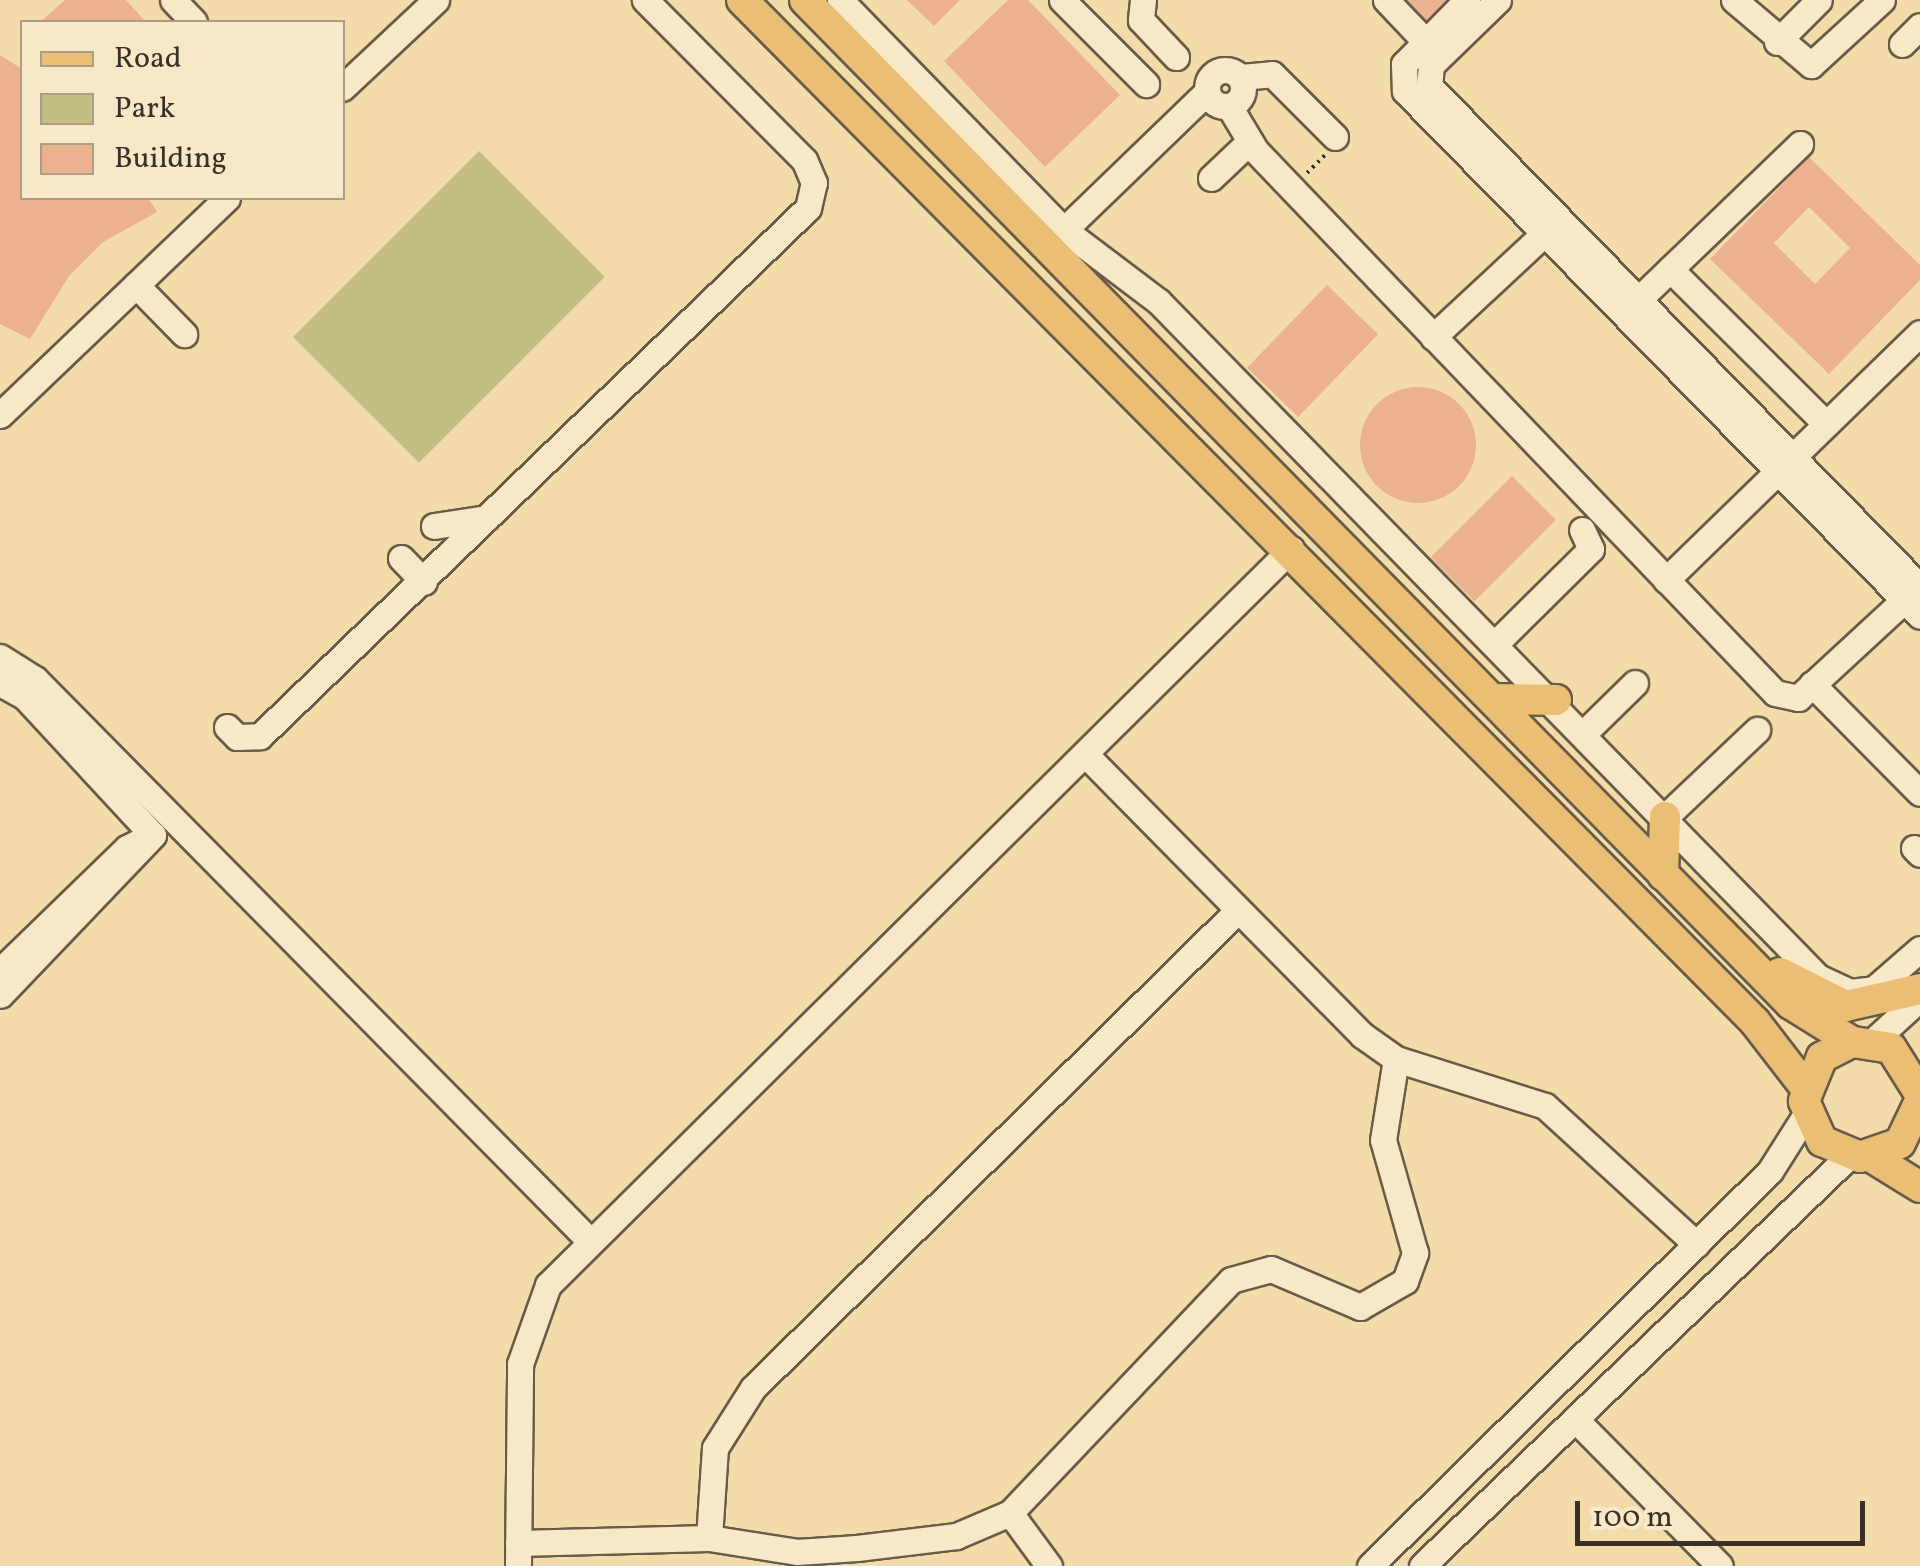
<!DOCTYPE html>
<style>
body{margin:0}
#map{position:relative;width:1920px;height:1566px;overflow:hidden;background:#f3dcaa;font-family:Vollkorn,serif}
div>[style]{position:absolute}
[style*='--x']{left:calc(var(--x)*1px);top:calc(var(--y)*1px);width:calc(var(--w)*1px);rotate:calc(var(--a)*1deg)}
.green>*{inset:0;background:#c2be84;transform-origin:0 0}
.building>*{inset:0;background:#ecb18f;transform-origin:0 0}
.round{border-radius:50%}
.path>*{height:4px;margin-top:-2px;transform-origin:0;background:repeating-linear-gradient(90deg,#393027 0 2.5px,transparent 0 7.5px)}
.roads{filter:drop-shadow(2px 0 #685b48) drop-shadow(-2px 0 #685b48) drop-shadow(0 2px #685b48) drop-shadow(0 -2px #685b48)}
.minor>*{height:25px;margin:-12.5px;padding:0 12.5px;transform-origin:12.5px;border-radius:12.5px;background:#f7e8c8}
.minor>.ring{margin:-12.5px;padding:0;box-sizing:content-box;background:none;border:25px solid #f7e8c8;border-radius:50%}
.major>*{height:30px;margin:-15px;padding:0 15px;transform-origin:15px;border-radius:15px;background:#eabe75}
span{translate:-50% -50%;white-space:nowrap;text-align:center;line-height:1.15;-webkit-text-stroke:8px #f7e8c8;paint-order:stroke}
.legend{position:absolute;left:20px;top:20px;width:325px;height:180px;box-sizing:border-box;background:#f7e8c8;border:2px solid #ab9e88;margin:0;padding:12px 18px;list-style:none;font-size:30px;color:#393027}
.legend li{display:flex;align-items:center;gap:20px;height:50px}
.legend b{width:50px;border:2px solid #ab9e88}
.scale{position:absolute;left:1575px;top:1501px;width:290px;height:45px;box-sizing:border-box;border:5px solid #393027;border-top:0;padding-left:12px;font-size:30px;line-height:35px;white-space:nowrap;color:#393027;-webkit-text-stroke:8px #f7e8c8;paint-order:stroke}
</style>
<div id="map">
<div class="green">
<div style="left:479px;top:151px;width:178px;height:263px;rotate:45deg"></div>
</div>
<div class="building">
<div style="clip-path:polygon(65px 0,126px 0,146px 22px,40px 22px)"></div>
<div style="clip-path:polygon(907px 0,960px 0,934px 26px)"></div>
<div style="clip-path:polygon(1008px 0,1028px 0,1120px 95px,1045px 167px,944px 61px)"></div>
<div style="clip-path:polygon(1396px 0,1460px 0,1428px 32px)"></div>
<div style="clip-path:polygon(0 55px,22px 69px,22px 198px,148px 198px,157px 212px,103px 242px,69px 276px,30px 339px,0 324px)"></div>
<div style="clip-path:polygon(evenodd,1809px 157px,1920px 265px,1920px 280px,1829px 374px,1710px 259px,1809px 157px,1809px 207px,1850px 248px,1815px 284px,1774px 243px,1809px 207px)"></div>
<div style="left:1327px;top:285px;width:71px;height:115px;rotate:44deg"></div>
<div class="round" style="left:1360px;top:387px;width:116px;height:116px"></div>
<div style="left:1512px;top:476px;width:62px;height:115px;rotate:45deg"></div>
</div>
<div class="path">
<div style="--x:1307;--y:173;--w:25;--a:-45"></div>
</div>
<div class="roads">
<div class="minor">
<div style="--x:173;--y:0;--w:30;--a:46"></div>
<div style="--x:840;--y:0;--w:321;--a:45.8"></div>
<div style="--x:1064;--y:230;--w:118;--a:37.1"></div>
<div style="--x:1158;--y:301;--w:945;--a:45.69"></div>
<div style="--x:1818;--y:977;--w:35;--a:25"></div>
<div style="--x:1850;--y:992;--w:24;--a:-7"></div>
<div style="--x:1874;--y:989;--w:61;--a:-41"></div>
<div style="--x:1062;--y:0;--w:119;--a:45"></div>
<div style="--x:1143;--y:0;--w:20;--a:96"></div>
<div style="--x:1141;--y:20;--w:51;--a:46.6"></div>
<div style="--x:1386;--y:0;--w:57;--a:46.4"></div>
<div style="--x:1467;--y:0;--w:90;--a:134.5"></div>
<div style="--x:1404;--y:64;--w:27;--a:88"></div>
<div style="--x:1405;--y:91;--w:735;--a:45.55"></div>
<div style="--x:1498;--y:0;--w:93;--a:135.9"></div>
<div style="--x:1431;--y:65;--w:21;--a:95"></div>
<div style="--x:1429;--y:86;--w:701;--a:45.58"></div>
<div style="--x:1734;--y:0;--w:101;--a:40.2"></div>
<div style="--x:1811;--y:65;--w:96;--a:-42.5"></div>
<div style="--x:1777;--y:42;--w:59;--a:-45"></div>
<div style="--x:1902;--y:44;--w:25;--a:-45"></div>
<div class="ring" style="left:1207px;top:70px;width:11px;height:11px"></div>
<div style="--x:1240;--y:77;--w:32;--a:-5"></div>
<div style="--x:1272;--y:74;--w:89;--a:45"></div>
<div style="--x:342;--y:88;--w:129;--a:-43.1"></div>
<div style="--x:1229;--y:106;--w:52;--a:59"></div>
<div style="--x:1256;--y:151;--w:750;--a:46.24"></div>
<div style="--x:1775;--y:693;--w:24;--a:12"></div>
<div style="--x:1798;--y:698;--w:143;--a:-42.7"></div>
<div style="--x:1211;--y:178;--w:52;--a:-43.5"></div>
<div style="--x:1064;--y:230;--w:199;--a:-44"></div>
<div style="--x:1670;--y:269;--w:220;--a:44.8"></div>
<div style="--x:136;--y:285;--w:69;--a:45.6"></div>
<div style="--x:1638;--y:300;--w:225;--a:-43.9"></div>
<div style="--x:1433;--y:337;--w:151;--a:-42.9"></div>
<div style="--x:0;--y:415;--w:314;--a:-43.7"></div>
<div style="--x:434;--y:526;--w:53;--a:-8.7"></div>
<div style="--x:401;--y:558;--w:33;--a:46"></div>
<div style="--x:1666;--y:580;--w:354;--a:-44.2"></div>
<div style="--x:1497;--y:642;--w:132;--a:-44.7"></div>
<div style="--x:1591;--y:549;--w:21;--a:-115"></div>
<div style="--x:0;--y:657;--w:41;--a:32.2"></div>
<div style="--x:35;--y:679;--w:788;--a:45.36"></div>
<div style="--x:0;--y:683;--w:29;--a:29"></div>
<div style="--x:25;--y:697;--w:188;--a:47.2"></div>
<div style="--x:153;--y:835;--w:221;--a:133.7"></div>
<div style="--x:1812;--y:684;--w:153;--a:45.3"></div>
<div style="--x:227;--y:727;--w:14;--a:45"></div>
<div style="--x:237;--y:737;--w:23;--a:-2"></div>
<div style="--x:260;--y:736;--w:761;--a:-43.94"></div>
<div style="--x:808;--y:208;--w:26;--a:-77"></div>
<div style="--x:814;--y:183;--w:25;--a:-113"></div>
<div style="--x:804;--y:160;--w:226;--a:-134.8"></div>
<div style="--x:1585;--y:732;--w:70;--a:-44.4"></div>
<div style="--x:1085;--y:754;--w:395;--a:45.4"></div>
<div style="--x:1362;--y:1035;--w:42;--a:35.2"></div>
<div style="--x:1396;--y:1059;--w:156;--a:17.5"></div>
<div style="--x:1545;--y:1106;--w:205;--a:42.4"></div>
<div style="--x:1665;--y:817;--w:127;--a:-43.4"></div>
<div style="--x:1914;--y:848;--w:8;--a:45"></div>
<div style="--x:0;--y:971;--w:177;--a:-44.1"></div>
<div style="--x:127;--y:848;--w:29;--a:-27"></div>
<div style="--x:1872;--y:1042;--w:65;--a:-42.5"></div>
<div style="--x:1575;--y:1419;--w:206;--a:45.4"></div>
<div style="--x:1010;--y:1513;--w:66;--a:53.7"></div>
<div style="--x:709;--y:1538;--w:90;--a:-86.2"></div>
<div style="--x:715;--y:1448;--w:71;--a:-57.7"></div>
<div style="--x:753;--y:1388;--w:678;--a:-44.58"></div>
<div style="--x:518;--y:1543;--w:191;--a:-1.5"></div>
<div style="--x:709;--y:1538;--w:89;--a:9"></div>
<div style="--x:797;--y:1552;--w:60;--a:-3.8"></div>
<div style="--x:857;--y:1548;--w:100;--a:-6.9"></div>
<div style="--x:956;--y:1536;--w:59;--a:-23.1"></div>
<div style="--x:1010;--y:1513;--w:321;--a:-46.5"></div>
<div style="--x:1231;--y:1280;--w:41;--a:-15.4"></div>
<div style="--x:1271;--y:1269;--w:97;--a:23.1"></div>
<div style="--x:1360;--y:1307;--w:52;--a:-30"></div>
<div style="--x:1405;--y:1281;--w:30;--a:-70"></div>
<div style="--x:1415;--y:1253;--w:117;--a:-105.8"></div>
<div style="--x:1383;--y:1140;--w:82;--a:-80.9"></div>
<div style="--x:518;--y:1566;--w:202;--a:-89.4"></div>
<div style="--x:520;--y:1364;--w:84;--a:-70.5"></div>
<div style="--x:548;--y:1285;--w:1046;--a:-44.73"></div>
<div style="--x:1370;--y:1566;--w:562;--a:-44.64"></div>
<div style="--x:1770;--y:1171;--w:67;--a:-57.7"></div>
<div style="--x:1422;--y:1566;--w:592;--a:-43.84"></div>
</div>
<div class="major">
<div style="--x:742;--y:0;--w:1439;--a:45.25"></div>
<div style="--x:1755;--y:1022;--w:82;--a:52.4"></div>
<div style="--x:805;--y:0;--w:1407;--a:45.52"></div>
<div style="--x:1791;--y:1004;--w:72;--a:31.9"></div>
<div style="--x:1492;--y:699;--w:64;--a:0.9"></div>
<div style="--x:1663;--y:875;--w:58;--a:-88"></div>
<div style="--x:1780;--y:973;--w:74;--a:26.6"></div>
<div style="--x:1846;--y:1006;--w:76;--a:-12.9"></div>
<div style="--x:1920;--y:1094;--w:54;--a:-122.2"></div>
<div style="--x:1891;--y:1048;--w:39;--a:-171"></div>
<div style="--x:1852;--y:1042;--w:34;--a:153"></div>
<div style="--x:1822;--y:1057;--w:48;--a:112.2"></div>
<div style="--x:1804;--y:1101;--w:44;--a:65.8"></div>
<div style="--x:1822;--y:1141;--w:41;--a:22.8"></div>
<div style="--x:1860;--y:1157;--w:42;--a:-19.3"></div>
<div style="--x:1900;--y:1143;--w:47;--a:-64.5"></div>
<div style="--x:1870;--y:1156;--w:59;--a:31.8"></div>
</div>
</div>
<ul class="legend">
<li><b style="height:12px;background:#eabe75"></b>Road</li>
<li><b style="height:28px;background:#c2be84"></b>Park</li>
<li><b style="height:28px;background:#ecb18f"></b>Building</li>
</ul>
<div class="scale">100 m</div>
</div>
